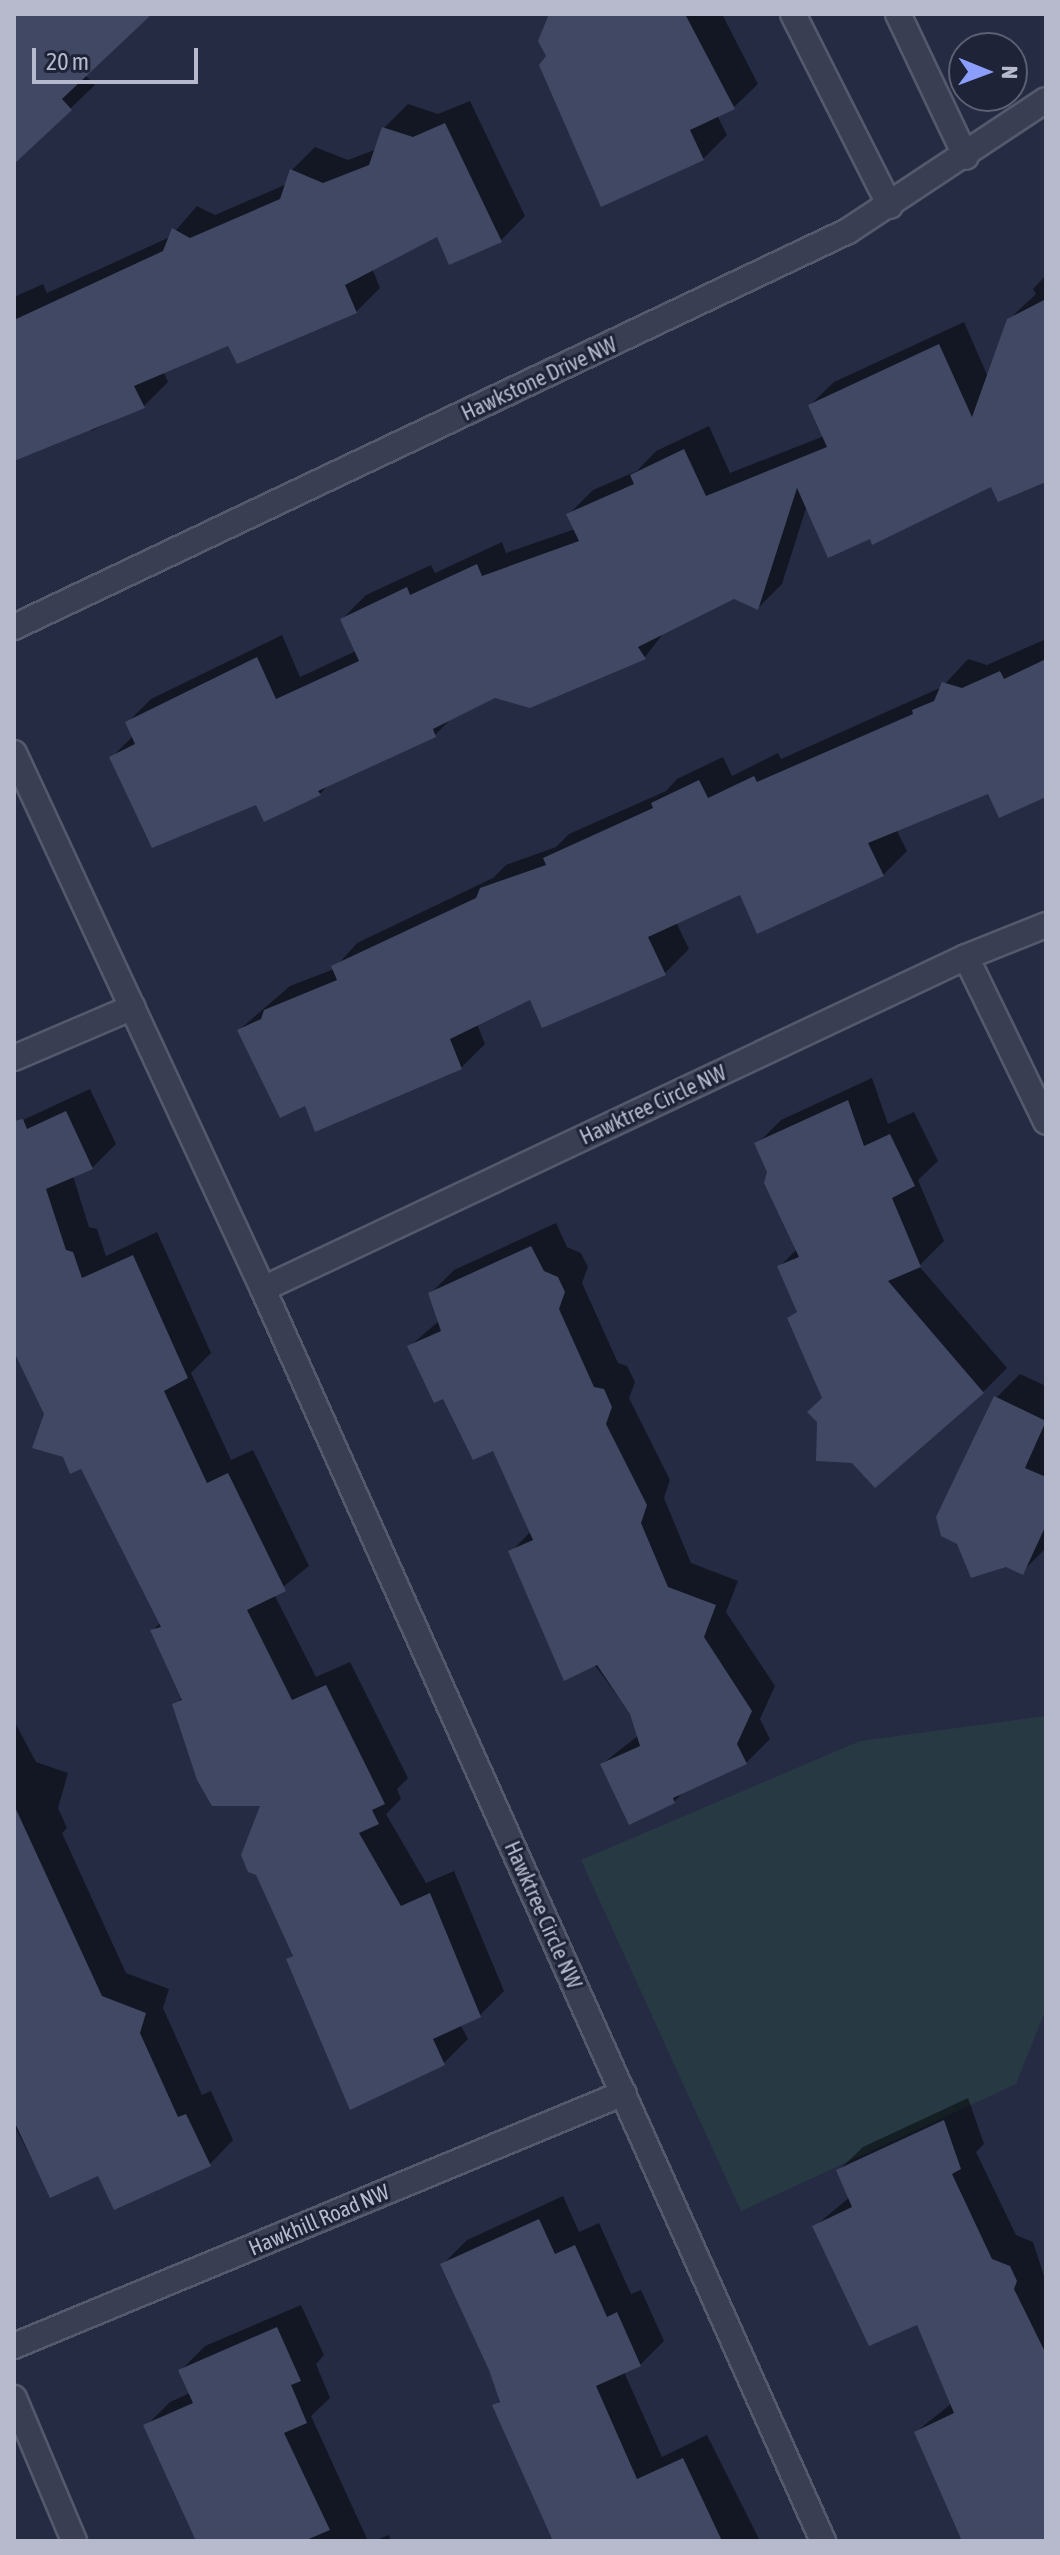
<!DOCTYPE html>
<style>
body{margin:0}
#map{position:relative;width:1060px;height:2555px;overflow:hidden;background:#252b43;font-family:"Asap Condensed",sans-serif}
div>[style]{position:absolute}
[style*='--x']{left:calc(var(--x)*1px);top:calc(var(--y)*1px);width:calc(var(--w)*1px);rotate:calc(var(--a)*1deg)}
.green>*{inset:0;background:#273a44}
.shadow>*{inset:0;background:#0007}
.building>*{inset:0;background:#414863}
.roads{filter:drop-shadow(2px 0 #54596c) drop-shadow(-2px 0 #54596c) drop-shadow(0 2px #54596c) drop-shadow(0 -2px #54596c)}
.service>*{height:24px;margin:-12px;padding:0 12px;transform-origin:12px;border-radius:12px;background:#393e52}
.minor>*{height:24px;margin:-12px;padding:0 12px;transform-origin:12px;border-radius:12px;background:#393e52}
.tertiary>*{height:24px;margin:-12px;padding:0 12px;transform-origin:12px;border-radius:12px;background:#393e52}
span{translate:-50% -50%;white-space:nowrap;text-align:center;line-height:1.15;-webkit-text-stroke:6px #1e2337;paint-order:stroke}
.street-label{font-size:22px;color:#b6bacc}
.frame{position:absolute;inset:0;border:16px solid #b6bacc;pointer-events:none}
.north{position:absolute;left:948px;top:32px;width:80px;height:80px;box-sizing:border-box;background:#1e2337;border:2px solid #5b5f73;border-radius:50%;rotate:91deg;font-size:22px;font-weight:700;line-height:32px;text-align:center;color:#b6bacc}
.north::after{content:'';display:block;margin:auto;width:28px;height:36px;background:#8b9efc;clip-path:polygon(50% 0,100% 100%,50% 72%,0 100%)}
.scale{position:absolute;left:32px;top:48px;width:166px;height:36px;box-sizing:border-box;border:4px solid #b6bacc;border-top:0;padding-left:10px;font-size:24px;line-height:28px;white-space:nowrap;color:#b6bacc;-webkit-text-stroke:6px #1e2337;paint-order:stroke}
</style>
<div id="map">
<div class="green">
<div style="clip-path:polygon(1046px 1716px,1046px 2009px,1016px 2084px,741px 2211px,581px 1860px,860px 1741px)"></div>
</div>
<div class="shadow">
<div style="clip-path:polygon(14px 14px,144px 14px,85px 75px,95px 85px,33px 144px,14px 134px)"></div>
<div style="clip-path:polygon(549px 14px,722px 14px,758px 84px,734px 107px,717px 115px,727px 135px,703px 159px,548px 56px)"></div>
<div style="clip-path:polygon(470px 101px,525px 216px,501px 240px,450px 263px,438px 234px,372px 268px,380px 288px,356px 312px,229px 343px,163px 371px,168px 382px,144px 406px,91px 431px,88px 425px,14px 442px,14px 297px,43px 284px,47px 293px,170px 237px,197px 206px,215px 215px,287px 184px,292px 170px,315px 147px,348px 160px,377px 149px,384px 128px,408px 104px,438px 114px)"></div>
<div style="clip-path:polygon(1046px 275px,1046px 470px,992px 485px,871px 537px,807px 505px,782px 584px,758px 608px,734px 597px,666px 630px,645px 657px,495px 696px,454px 716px,435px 735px,330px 783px,320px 794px,257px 802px,112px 757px,133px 736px,127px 723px,151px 699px,282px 635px,300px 677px,356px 651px,342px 619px,366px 595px,431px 565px,435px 573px,502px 542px,506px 553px,575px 529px,569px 514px,593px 490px,637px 471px,656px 451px,709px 426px,730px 473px,824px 436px,810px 405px,834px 382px,964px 322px,988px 377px,1008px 320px,1036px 294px,1033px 289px)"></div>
<div style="clip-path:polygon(1046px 639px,1046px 796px,989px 792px,896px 829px,907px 851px,883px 875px,741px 892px,676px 922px,689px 949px,665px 973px,543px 1025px,531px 997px,477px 1024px,485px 1044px,461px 1068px,306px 1103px,239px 1030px,290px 986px,334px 969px,357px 943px,493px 878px,506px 865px,556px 847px,569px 834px,666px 791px,677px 779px,723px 757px,732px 776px,778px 753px,781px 759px,942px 687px,968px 659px,987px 665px)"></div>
<div style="clip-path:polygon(872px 1078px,888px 1124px,914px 1112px,938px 1161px,918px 1180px,944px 1241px,919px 1266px,1007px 1368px,983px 1392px,824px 1397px,790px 1319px,798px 1310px,779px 1267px,797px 1249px,757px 1144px,781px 1120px)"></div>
<div style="clip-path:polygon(90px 1089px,116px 1144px,92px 1168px,73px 1176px,89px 1227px,97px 1229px,106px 1256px,157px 1232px,211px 1353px,191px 1373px,231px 1460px,253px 1450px,309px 1566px,274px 1594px,316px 1677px,350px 1662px,408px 1778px,397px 1789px,401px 1799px,386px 1814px,426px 1883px,454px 1871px,504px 1991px,480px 2015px,460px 2024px,468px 2039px,444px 2063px,289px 1959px,294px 1954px,262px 1804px,175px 1705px,183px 1697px,152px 1631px,161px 1622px,82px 1466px,14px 1353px,14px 1124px)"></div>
<div style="clip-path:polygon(556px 1223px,567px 1247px,581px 1253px,588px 1267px,582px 1283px,618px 1363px,627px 1366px,635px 1382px,629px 1398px,670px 1480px,664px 1498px,691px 1563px,738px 1581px,726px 1612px,775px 1686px,760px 1719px,770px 1739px,746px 1763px,685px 1790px,674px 1802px,602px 1764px,639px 1735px,631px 1714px,511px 1552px,531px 1531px,494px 1448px,444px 1396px,410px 1346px,440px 1320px,430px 1294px,454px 1270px)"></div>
<div style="clip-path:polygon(1020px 1374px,1046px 1386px,1046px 1548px,1022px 1572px,996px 1398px)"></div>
<div style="clip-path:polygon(14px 1721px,36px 1762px,68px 1773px,58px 1808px,67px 1828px,62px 1833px,126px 1973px,169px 1989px,163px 2008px,202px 2095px,211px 2091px,233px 2140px,210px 2164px,99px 2174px,51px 2196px,14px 2125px)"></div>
<div style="clip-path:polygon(968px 2098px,984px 2144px,976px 2152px,1016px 2235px,1033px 2242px,1046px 2282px,1046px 2541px,965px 2541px,916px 2432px,952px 2403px,918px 2322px,815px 2226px,850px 2197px,839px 2170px,863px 2147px)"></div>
<div style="clip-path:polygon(563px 2196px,579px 2232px,599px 2223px,631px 2294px,641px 2290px,664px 2341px,640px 2365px,624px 2372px,662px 2457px,707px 2435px,760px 2541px,560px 2541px,495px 2406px,501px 2399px,491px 2370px,443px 2264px,467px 2240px)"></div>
<div style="clip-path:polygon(301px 2305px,324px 2355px,316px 2364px,330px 2398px,311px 2416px,368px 2541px,198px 2541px,146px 2426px,170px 2402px,190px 2393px,181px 2370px,205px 2346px)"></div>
<div style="clip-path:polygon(389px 2535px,391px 2541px,374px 2541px)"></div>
</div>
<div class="building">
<div style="clip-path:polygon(14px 14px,152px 14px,62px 99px,72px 110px,14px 164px)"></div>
<div style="clip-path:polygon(549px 14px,685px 14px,735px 109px,690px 130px,704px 160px,601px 207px,539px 65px,546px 56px,538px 41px)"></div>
<div style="clip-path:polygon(445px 123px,502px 242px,449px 265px,437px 237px,345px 285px,357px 313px,237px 364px,228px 346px,134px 386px,145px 408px,14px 461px,14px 320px,163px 251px,172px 228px,190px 238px,280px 199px,290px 169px,323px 183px,369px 165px,382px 127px,413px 137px)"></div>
<div style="clip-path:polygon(1046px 299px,1046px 482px,998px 502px,991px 487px,872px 545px,870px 539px,828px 558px,797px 488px,758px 610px,734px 599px,638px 647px,646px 659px,530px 708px,495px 698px,433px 729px,436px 737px,318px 791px,321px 795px,264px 822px,256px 805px,152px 848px,109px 757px,135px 744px,125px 722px,257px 657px,276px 699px,359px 661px,340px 619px,407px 587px,410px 595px,477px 564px,482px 576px,579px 541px,566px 514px,634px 484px,630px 475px,684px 449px,706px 496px,827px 447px,808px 405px,939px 344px,972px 417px,1007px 319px)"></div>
<div style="clip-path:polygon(1046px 659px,1046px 797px,999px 818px,988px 794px,868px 843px,884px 876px,757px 934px,740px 895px,648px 937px,666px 975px,542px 1028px,530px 1000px,450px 1039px,462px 1069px,315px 1132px,305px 1106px,280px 1118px,237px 1030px,261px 1019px,264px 1010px,337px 980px,331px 966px,476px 898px,480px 888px,546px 865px,543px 858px,653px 808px,651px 803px,699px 780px,708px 798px,754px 776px,757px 782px,913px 714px,912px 710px,934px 701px,942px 682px,962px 688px,1000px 671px,1004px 679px)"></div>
<div style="clip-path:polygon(848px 1100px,864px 1146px,890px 1134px,915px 1186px,892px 1198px,921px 1267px,888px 1281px,984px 1393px,875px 1488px,852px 1463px,816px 1461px,817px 1422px,807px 1412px,822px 1398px,787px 1318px,797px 1312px,777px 1266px,799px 1257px,764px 1183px,767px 1172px,754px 1143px)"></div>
<div style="clip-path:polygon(66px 1111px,93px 1169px,46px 1189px,66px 1250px,73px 1252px,82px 1278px,133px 1255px,188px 1378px,164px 1391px,207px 1483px,228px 1473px,286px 1591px,247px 1610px,292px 1700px,326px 1685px,385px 1804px,372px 1810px,379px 1824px,359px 1833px,401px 1906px,430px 1893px,481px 2017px,433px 2039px,445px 2065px,350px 2110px,286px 1959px,293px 1956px,256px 1875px,248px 1872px,241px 1855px,260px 1806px,212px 1806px,197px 1780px,172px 1704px,182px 1700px,150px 1630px,161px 1627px,81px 1469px,70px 1474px,63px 1457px,32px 1448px,44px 1414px,14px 1352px,14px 1121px,23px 1119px,27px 1129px)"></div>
<div style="clip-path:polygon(531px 1246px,544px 1271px,558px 1277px,565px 1292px,559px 1309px,594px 1387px,604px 1389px,612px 1407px,606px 1424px,647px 1505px,641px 1523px,668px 1587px,716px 1605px,704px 1637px,752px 1711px,737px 1744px,747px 1764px,673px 1798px,675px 1803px,629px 1825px,600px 1764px,640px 1746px,630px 1714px,597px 1665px,564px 1681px,508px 1551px,533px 1540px,493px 1451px,473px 1460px,443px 1399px,434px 1403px,407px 1346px,441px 1331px,428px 1293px)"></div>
<div style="clip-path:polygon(994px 1396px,1046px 1421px,1025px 1468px,1046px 1477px,1046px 1525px,1023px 1575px,1006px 1567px,971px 1578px,957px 1544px,941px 1536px,936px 1517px)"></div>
<div style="clip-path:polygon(14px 1805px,102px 1996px,146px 2013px,140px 2033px,178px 2117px,186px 2114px,211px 2166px,114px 2210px,98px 2176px,50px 2198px,14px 2121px)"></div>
<div style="clip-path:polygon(944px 2120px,961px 2169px,952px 2174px,992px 2259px,1010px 2266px,1017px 2281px,1014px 2289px,1046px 2354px,1046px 2541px,962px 2541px,914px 2432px,954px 2413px,917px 2325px,869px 2346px,812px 2226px,852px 2207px,836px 2170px)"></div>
<div style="clip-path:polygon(539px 2219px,555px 2254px,575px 2245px,607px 2317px,617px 2312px,641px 2366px,596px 2386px,637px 2479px,683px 2458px,722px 2541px,553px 2541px,492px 2405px,500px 2402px,489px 2370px,440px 2264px)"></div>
<div style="clip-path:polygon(277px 2327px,301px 2381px,291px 2385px,307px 2423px,284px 2433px,330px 2530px,304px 2541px,196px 2541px,143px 2425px,193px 2403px,178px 2370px)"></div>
</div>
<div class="roads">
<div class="service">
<div style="--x:14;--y:1058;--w:129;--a:-23.2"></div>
</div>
<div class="minor">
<div style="--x:793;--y:14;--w:215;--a:63.2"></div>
<div style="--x:898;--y:14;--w:158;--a:64.6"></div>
<div style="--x:14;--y:753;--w:591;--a:65.08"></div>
<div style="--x:263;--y:1289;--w:1372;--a:65.9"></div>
<div style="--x:966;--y:957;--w:183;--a:64.1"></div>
<div style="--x:263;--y:1289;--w:777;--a:-25.28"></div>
<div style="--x:966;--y:957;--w:86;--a:-21.8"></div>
<div style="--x:14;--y:2346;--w:660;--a:-22.53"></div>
<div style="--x:14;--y:2398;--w:155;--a:67.2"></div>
</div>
<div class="tertiary">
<div style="--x:14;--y:627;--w:923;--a:-25.4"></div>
<div style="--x:848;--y:231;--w:237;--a:-33.5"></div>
</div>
</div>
<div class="street-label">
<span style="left:539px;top:379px;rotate:-25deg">Hawkstone Drive NW</span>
<span style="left:653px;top:1105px;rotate:-25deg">Hawktree Circle NW</span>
<span style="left:543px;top:1915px;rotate:66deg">Hawktree Circle NW</span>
<span style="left:319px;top:2220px;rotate:-23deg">Hawkhill Road NW</span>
</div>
<div class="frame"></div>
<div class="north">N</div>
<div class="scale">20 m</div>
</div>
